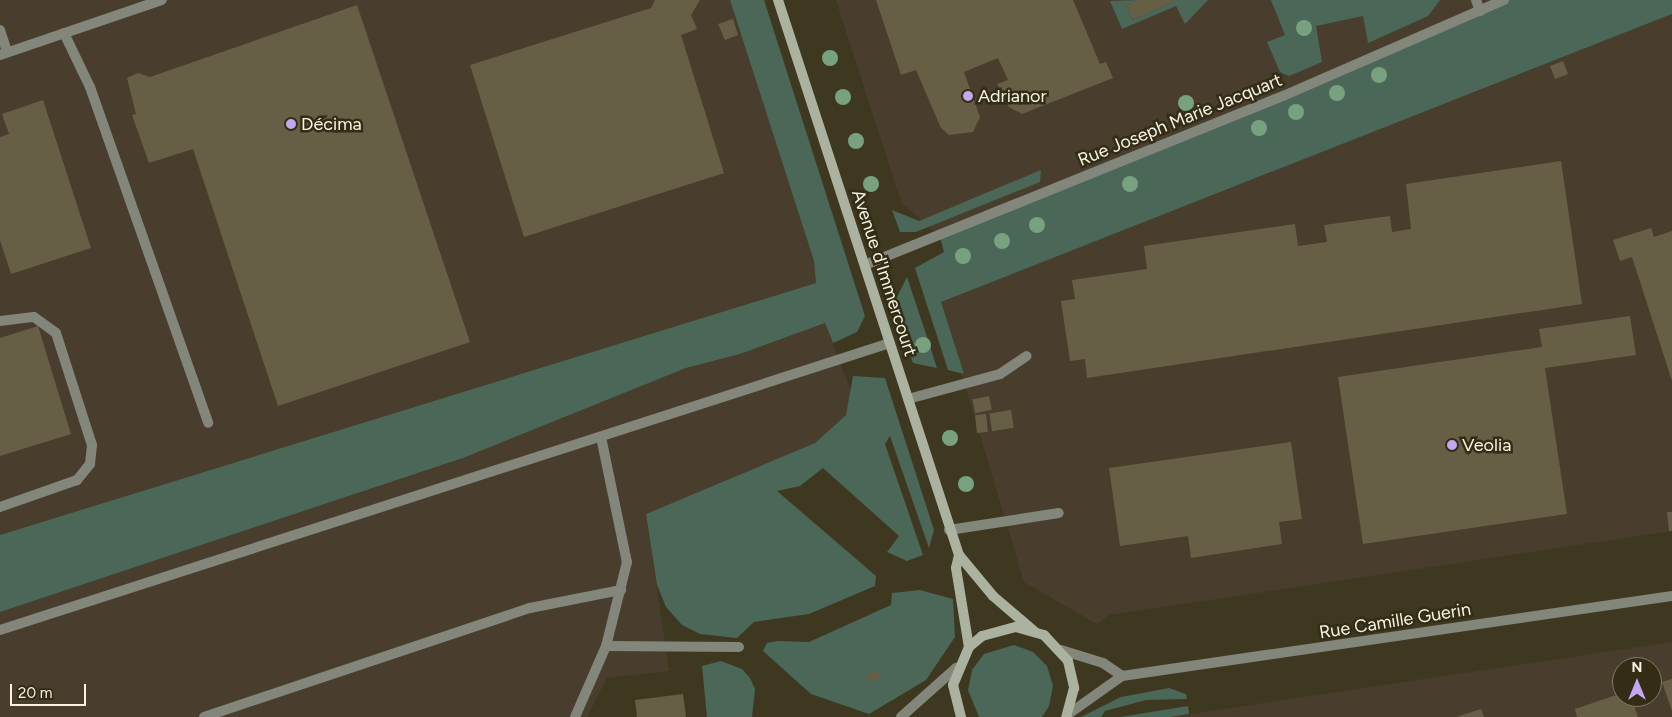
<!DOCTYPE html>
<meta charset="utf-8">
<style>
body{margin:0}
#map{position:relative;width:1672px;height:717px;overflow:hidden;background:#3e3820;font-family:Figtree,sans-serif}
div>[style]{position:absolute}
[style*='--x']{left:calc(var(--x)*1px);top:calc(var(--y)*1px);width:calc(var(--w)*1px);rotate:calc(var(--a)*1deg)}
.industrial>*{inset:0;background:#493d2e}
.green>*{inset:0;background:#4a6758}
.building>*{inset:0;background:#665f46;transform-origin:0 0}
.service>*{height:10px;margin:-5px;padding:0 5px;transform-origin:5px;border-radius:5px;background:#82867b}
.minor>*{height:10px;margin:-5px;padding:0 5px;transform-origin:5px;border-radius:5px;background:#82867b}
.tertiary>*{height:10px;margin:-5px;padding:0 5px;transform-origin:5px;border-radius:5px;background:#82867b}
.secondary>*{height:10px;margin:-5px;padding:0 5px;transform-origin:5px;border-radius:5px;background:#acb2a0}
.trees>*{width:16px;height:16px;margin:-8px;border-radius:50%;background:#78a17f}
.dots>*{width:14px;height:14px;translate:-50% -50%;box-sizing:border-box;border:2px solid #342d16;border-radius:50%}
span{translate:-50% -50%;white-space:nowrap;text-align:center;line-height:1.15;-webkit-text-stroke:5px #342d16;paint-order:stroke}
.poi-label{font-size:18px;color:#f7f3e5}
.left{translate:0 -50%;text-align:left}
.street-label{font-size:18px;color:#f7f3e5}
.north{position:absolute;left:1612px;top:657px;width:50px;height:50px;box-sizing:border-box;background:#342d16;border:1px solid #827c69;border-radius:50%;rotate:0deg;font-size:14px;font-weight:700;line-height:20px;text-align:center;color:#f7f3e5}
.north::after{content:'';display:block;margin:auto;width:18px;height:22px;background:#c4a7f1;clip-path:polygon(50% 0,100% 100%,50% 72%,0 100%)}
.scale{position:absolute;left:10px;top:684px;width:76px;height:22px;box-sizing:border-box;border:2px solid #f7f3e5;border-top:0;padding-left:6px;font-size:15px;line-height:18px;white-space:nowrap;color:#f7f3e5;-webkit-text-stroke:4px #342d16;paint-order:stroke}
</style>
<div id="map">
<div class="industrial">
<div style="clip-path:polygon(0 0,730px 0,814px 261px,816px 283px,0 535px)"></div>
<div style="clip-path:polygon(836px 0,1504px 0,940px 237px,901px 202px)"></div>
<div style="clip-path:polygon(1672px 14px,1672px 531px,1109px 615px,1097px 624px,1024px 582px,940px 302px)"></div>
<div style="clip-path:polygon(825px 323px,851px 392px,846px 415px,815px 443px,646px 514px,669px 671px,607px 678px,587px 717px,0 717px,0 612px,463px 458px,686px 368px,740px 354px)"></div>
<div style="clip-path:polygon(evenodd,1672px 642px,1672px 717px,1170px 717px,1244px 706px,1672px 642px,1622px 667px,1652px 667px,1652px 697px,1622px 697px,1622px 667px)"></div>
</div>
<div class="green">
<div style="clip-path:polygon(730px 0,764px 0,865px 316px,857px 332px,833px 343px,825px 323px,740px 354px,686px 368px,463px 458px,0 612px,0 535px,816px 283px,814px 261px)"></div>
<div style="clip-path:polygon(1138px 0,1126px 6px,1133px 20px,1176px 0,1208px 0,1185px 24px,1176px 6px,1122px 29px,1110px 1px)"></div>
<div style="clip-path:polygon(1271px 0,1440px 0,1428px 16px,1368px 43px,1363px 16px,1316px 26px,1322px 62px,1289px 76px,1280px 72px,1267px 42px,1285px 35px)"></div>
<div style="clip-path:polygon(1504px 0,1672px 0,1672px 14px,941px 302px,964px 374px,948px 370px,915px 268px,944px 252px,940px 237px)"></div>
<div style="clip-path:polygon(1041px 170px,1040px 182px,916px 232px,900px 232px,892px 210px,919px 221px)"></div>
<div style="clip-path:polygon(907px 277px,929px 343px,937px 368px,913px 363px,896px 320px,896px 299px)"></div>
<div style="clip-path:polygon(853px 376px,885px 378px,934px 530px,929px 548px,890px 436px,885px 444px,923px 555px,907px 561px,887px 552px,899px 536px,823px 468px,800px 486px,777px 491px,876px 576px,875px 586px,809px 614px,754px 622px,737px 638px,700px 634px,682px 625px,666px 607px,657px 585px,646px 514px,815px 443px,846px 415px)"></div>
<div style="clip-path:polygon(920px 590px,953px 599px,955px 637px,926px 680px,869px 714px,811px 694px,763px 651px,767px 643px,777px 641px,809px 642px,891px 605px,892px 593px)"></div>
<div style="clip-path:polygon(1014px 645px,1033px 652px,1047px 666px,1053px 686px,1049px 706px,1042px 717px,979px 717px,968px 690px,972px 670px,984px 654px)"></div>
<div style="clip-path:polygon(721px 661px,742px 669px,750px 678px,755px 689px,752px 717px,707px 717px,702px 666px)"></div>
<div style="clip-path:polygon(1169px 688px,1186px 694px,1187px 699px,1146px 700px,1105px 711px,1101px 717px,1081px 717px,1121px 697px)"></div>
<div style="clip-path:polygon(1188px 706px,1189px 714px,1170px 717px,1120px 717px)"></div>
</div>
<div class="building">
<div style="clip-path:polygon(655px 0,700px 0,691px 15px,697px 29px,681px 35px,724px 173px,524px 237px,470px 65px,651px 8px)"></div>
<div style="clip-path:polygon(876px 0,1073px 0,1100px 64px,1106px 62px,1113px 78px,1022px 114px,1009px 107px,997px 84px,1008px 80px,998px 58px,964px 72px,980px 117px,973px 132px,949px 135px,941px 128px,916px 70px,901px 75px)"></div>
<div style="clip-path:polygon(1138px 0,1176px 0,1133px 20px,1126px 6px)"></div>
<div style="clip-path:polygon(357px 5px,470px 342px,278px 406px,193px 149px,149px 163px,132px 115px,136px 114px,127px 78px,138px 73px,150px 77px)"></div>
<div style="clip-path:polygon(733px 19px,738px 35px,725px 40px,718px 24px)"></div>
<div style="left:1563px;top:61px;width:14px;height:14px;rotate:69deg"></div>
<div style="clip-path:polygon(43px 100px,91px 248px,11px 274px,0 240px,0 137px,9px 134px,2px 114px)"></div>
<div style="clip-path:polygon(1561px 161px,1582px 304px,1087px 378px,1085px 359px,1070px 361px,1061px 301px,1075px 299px,1072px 280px,1147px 269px,1144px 246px,1295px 224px,1298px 246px,1327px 242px,1324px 225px,1390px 216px,1392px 232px,1411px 229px,1406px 184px)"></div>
<div style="clip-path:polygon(1651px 228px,1654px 237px,1672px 231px,1672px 381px,1632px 257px,1620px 261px,1613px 240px)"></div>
<div style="clip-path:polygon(1630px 316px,1636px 355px,1545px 368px,1567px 514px,1363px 544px,1338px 377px,1542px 347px,1539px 329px)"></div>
<div style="clip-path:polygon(38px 326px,71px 434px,0 456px,0 338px)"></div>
<div style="left:989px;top:396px;width:14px;height:17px;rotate:78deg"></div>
<div style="left:1011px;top:410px;width:18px;height:22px;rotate:81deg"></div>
<div style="left:986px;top:414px;width:18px;height:11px;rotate:84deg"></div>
<div style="clip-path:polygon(1291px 442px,1302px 519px,1279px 522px,1282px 544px,1191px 558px,1188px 536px,1120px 546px,1109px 468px)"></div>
<div style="clip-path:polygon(1667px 512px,1672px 512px,1672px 531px,1669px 531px)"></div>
<div style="clip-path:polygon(878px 671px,881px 678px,869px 682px,867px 674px)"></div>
<div style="clip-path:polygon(1672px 679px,1672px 711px,1662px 682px)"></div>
<div style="clip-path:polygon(1622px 693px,1631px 697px,1638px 717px,1577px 717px,1575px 709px)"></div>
<div style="clip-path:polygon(683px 694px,686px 717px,637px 717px,635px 700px)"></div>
<div style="clip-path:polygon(1481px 709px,1484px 717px,1456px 717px)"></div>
</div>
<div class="service">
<div style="--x:64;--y:33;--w:60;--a:64.3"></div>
<div style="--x:90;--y:87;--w:356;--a:70.6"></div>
<div style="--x:0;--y:321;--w:34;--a:-7"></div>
<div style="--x:34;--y:317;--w:27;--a:36"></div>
<div style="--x:56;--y:333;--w:118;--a:72.2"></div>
<div style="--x:92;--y:445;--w:19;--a:96"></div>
<div style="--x:90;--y:464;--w:21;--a:129"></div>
<div style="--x:77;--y:480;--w:82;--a:160.7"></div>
<div style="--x:908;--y:399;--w:95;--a:-15.2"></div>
<div style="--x:1000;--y:374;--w:32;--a:-34"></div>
<div style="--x:601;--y:437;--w:128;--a:78.3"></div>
<div style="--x:627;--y:562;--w:87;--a:104"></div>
<div style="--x:949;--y:530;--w:111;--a:-8.8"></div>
<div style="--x:0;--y:630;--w:935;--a:-17.87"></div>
<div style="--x:204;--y:717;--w:344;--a:-18.5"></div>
<div style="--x:530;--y:608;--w:93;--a:-11.2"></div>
<div style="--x:575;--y:717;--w:77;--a:-66.4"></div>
<div style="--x:606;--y:646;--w:133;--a:0.4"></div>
</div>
<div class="minor">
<div style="--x:1476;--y:0;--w:12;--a:70"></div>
<div style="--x:0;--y:30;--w:23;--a:72"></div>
<div style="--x:0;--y:55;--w:171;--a:-18.8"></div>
<div style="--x:867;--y:264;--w:449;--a:-22"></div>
<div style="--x:1283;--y:96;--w:241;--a:-23.5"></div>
<div style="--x:1061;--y:650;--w:44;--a:17.2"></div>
<div style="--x:1103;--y:663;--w:23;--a:34"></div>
<div style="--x:1067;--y:715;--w:67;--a:-35.3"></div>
<div style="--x:1122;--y:676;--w:556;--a:-8.28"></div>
</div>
<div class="tertiary">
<div style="--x:901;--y:717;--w:74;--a:-41.7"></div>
</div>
<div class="secondary">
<div style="--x:778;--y:0;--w:584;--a:71.94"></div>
<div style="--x:959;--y:555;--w:53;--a:50.3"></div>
<div style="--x:993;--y:596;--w:54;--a:40.5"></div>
<div style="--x:959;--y:555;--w:13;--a:103"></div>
<div style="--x:956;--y:568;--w:80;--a:80.7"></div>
<div style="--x:961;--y:717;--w:33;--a:-104"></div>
<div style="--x:953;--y:685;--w:41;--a:-67.2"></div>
<div style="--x:969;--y:647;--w:17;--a:-40"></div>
<div style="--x:982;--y:636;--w:35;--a:-15"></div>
<div style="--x:1016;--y:627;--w:29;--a:16"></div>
<div style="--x:1044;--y:635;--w:35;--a:47"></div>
<div style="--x:1068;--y:661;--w:28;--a:77"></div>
<div style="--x:1074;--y:688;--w:30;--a:105"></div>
</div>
<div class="trees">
<div style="left:1304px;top:28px"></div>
<div style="left:830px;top:58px"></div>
<div style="left:1379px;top:75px"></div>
<div style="left:1337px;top:93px"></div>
<div style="left:843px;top:97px"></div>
<div style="left:1186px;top:103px"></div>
<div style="left:1296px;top:112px"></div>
<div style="left:1259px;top:128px"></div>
<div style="left:856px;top:141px"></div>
<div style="left:871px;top:184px"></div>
<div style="left:1130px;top:184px"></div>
<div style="left:1037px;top:225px"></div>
<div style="left:1002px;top:241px"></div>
<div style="left:963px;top:256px"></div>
<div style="left:923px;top:345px"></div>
<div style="left:950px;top:438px"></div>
<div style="left:966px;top:484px"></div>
</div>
<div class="dots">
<div style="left:968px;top:96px;background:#c4a7f1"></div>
<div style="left:291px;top:124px;background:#c4a7f1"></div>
<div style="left:1452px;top:445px;background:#c4a7f1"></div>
</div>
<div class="poi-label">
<span class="left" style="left:978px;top:96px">Adrianor</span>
<span class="left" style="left:301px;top:124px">Décima</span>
<span class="left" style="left:1462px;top:445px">Veolia</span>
</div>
<div class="street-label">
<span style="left:1180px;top:120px;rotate:-22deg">Rue Joseph Marie Jacquart</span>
<span style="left:884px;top:273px;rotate:72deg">Avenue d'Immercourt</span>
<span style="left:1395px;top:621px;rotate:-9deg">Rue Camille Guerin</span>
</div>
<div class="north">N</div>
<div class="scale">20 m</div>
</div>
